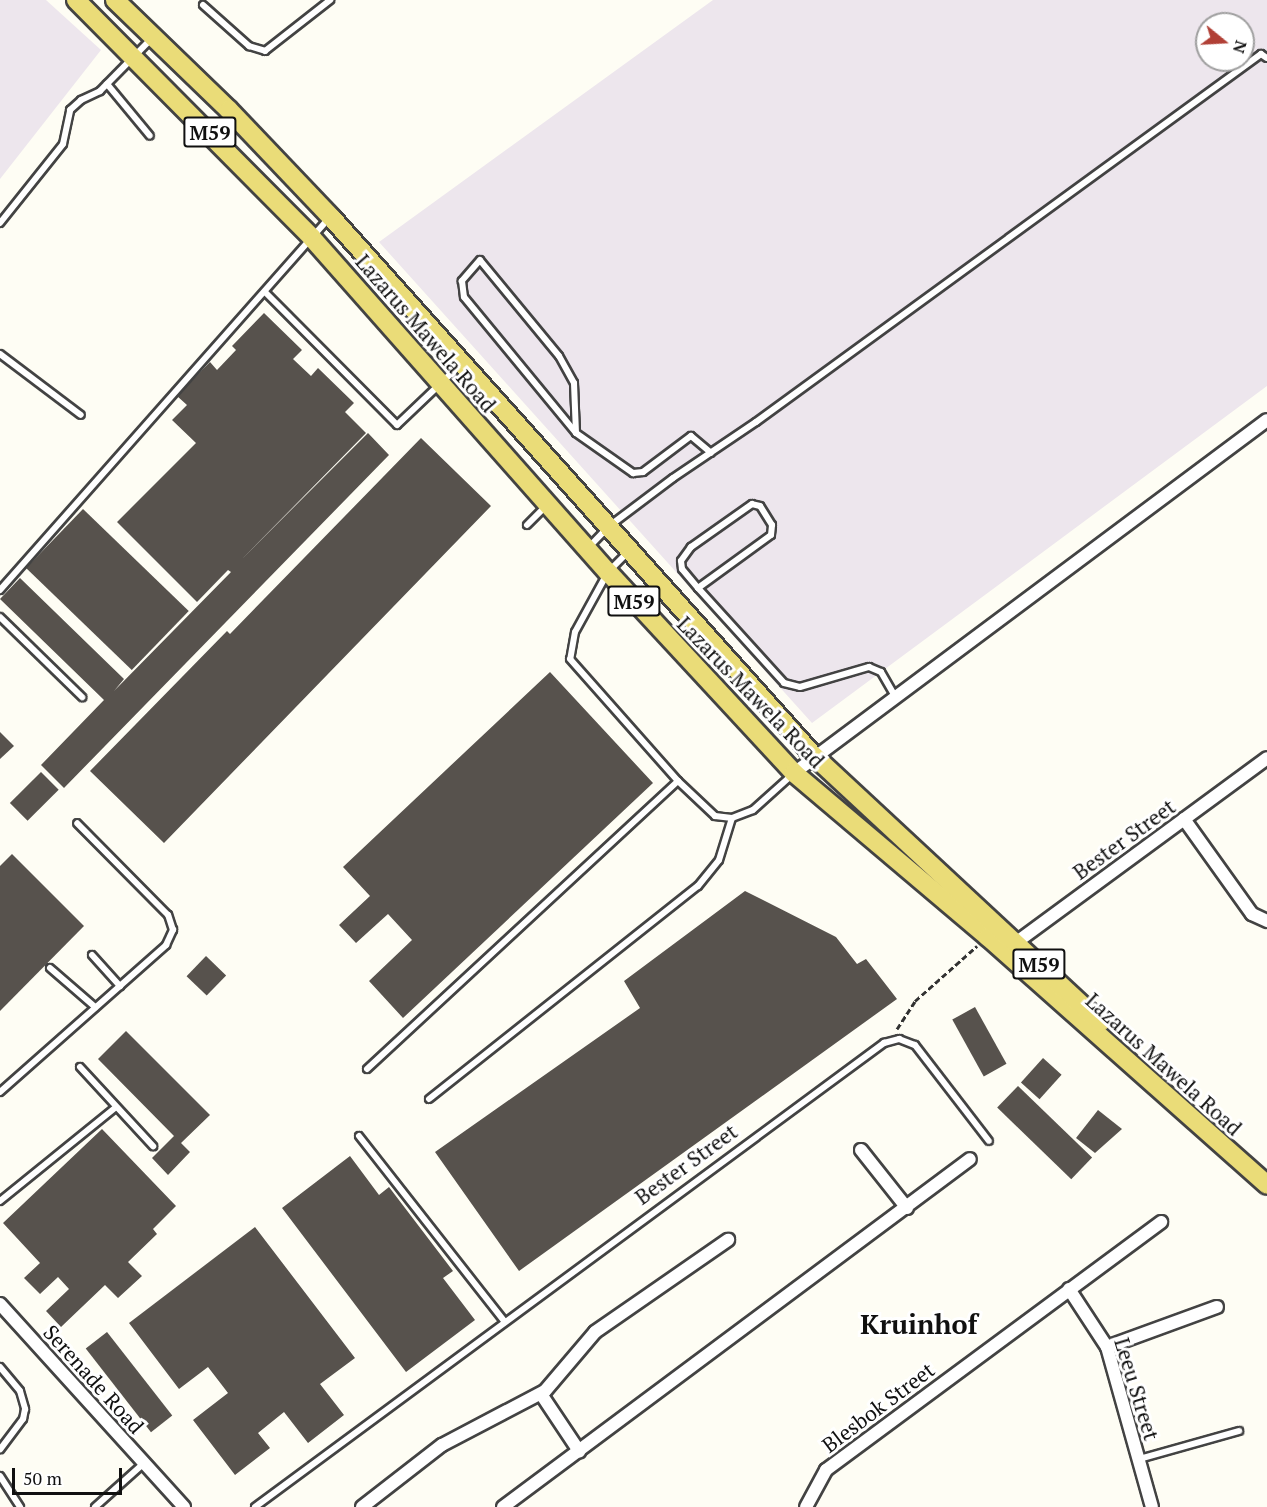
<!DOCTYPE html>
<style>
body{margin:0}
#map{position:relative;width:1267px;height:1507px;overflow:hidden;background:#fefdf4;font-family:"PT Serif",serif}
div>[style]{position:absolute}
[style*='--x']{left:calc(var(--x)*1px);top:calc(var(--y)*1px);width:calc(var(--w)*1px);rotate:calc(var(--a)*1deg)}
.industrial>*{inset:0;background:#ede6ed}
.building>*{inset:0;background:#57524d;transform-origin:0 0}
.path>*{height:3px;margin-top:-1.5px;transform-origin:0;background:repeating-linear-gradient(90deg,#323232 0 6px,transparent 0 9px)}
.roads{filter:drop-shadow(2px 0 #434343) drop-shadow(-2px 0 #434343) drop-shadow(0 2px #434343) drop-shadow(0 -2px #434343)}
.lane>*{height:6px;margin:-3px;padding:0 3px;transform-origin:3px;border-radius:3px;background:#fff}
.street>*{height:12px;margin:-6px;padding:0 6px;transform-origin:6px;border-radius:6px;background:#fff}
.primary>*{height:18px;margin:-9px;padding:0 9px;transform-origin:9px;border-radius:9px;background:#eadc78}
span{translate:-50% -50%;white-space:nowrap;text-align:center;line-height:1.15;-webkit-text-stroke:6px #fff;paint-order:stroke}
.shield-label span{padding:2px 4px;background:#fff;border:2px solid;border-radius:4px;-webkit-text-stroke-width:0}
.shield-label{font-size:20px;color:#101010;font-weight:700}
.street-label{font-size:21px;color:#101010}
.district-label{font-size:27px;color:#101010;font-weight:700}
.north{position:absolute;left:1195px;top:12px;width:60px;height:60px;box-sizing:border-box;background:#fff;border:2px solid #9f9f9f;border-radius:50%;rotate:108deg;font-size:16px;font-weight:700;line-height:24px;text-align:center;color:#101010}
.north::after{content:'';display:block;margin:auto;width:21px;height:27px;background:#b14036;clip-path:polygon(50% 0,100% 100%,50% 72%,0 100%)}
.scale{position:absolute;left:12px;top:1468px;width:110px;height:27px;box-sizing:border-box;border:3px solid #101010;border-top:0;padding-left:8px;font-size:18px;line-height:21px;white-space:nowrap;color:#101010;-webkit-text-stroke:4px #fff;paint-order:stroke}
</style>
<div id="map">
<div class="industrial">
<div style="clip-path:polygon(0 0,46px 0,101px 50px,0 179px)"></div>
<div style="clip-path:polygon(evenodd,713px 0,1267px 0,1267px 386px,812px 723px,379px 242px,713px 0,1207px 24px,1243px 24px,1243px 60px,1207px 60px,1207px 24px)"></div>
</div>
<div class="building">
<div style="clip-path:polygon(264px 313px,302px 350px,293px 359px,311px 376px,318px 368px,354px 403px,345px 412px,366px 433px,243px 558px,368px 433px,389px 455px,64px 788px,41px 765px,104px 700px,0 599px,20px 578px,124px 679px,114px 691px,231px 572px,228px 570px,197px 602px,117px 522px,196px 443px,172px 420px,187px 405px,177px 396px,210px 362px,217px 370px,236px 350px,232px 346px)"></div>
<div style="clip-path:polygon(421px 438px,491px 506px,164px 843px,90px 771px,227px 631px,230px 634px)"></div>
<div style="left:83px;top:509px;width:147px;height:82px;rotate:44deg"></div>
<div style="clip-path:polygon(550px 672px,653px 783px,403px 1018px,369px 981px,412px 940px,388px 914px,356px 943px,339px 925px,370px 896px,343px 867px)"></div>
<div style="clip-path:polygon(0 732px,14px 746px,0 759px)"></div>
<div style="left:41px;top:772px;width:25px;height:44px;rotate:45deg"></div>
<div style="clip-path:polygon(12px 854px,84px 926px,0 1011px,0 866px)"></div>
<div style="clip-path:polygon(745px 891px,836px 937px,857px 964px,866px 959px,897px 999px,519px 1271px,435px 1152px,640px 1008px,624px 981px)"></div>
<div style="left:206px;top:956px;width:28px;height:28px;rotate:44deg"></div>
<div style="left:975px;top:1007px;width:65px;height:26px;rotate:61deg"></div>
<div style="clip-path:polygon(126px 1031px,210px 1115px,181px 1143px,190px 1152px,168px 1175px,152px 1158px,174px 1136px,98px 1059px)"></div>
<div style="left:1043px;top:1058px;width:25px;height:33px;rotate:42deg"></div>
<div style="left:1018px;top:1086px;width:103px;height:30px;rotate:44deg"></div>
<div style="clip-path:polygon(1098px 1110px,1122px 1129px,1095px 1153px,1076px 1138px)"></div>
<div style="clip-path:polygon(102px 1129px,176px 1206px,153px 1229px,157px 1234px,128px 1262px,142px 1276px,118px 1298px,105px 1285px,61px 1327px,46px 1311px,69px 1289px,58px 1277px,40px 1294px,24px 1278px,40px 1263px,3px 1223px)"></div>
<div style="clip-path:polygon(350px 1156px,379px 1195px,389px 1187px,453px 1271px,443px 1278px,475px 1320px,406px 1372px,282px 1208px)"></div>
<div style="clip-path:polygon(255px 1227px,355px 1358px,320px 1384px,344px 1415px,308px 1443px,284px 1412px,258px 1433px,270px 1448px,235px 1475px,193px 1420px,228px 1393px,208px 1367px,179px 1389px,129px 1323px)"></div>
<div style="left:107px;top:1332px;width:106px;height:27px;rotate:52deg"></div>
</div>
<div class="path">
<div style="--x:897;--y:1029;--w:33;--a:-57"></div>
<div style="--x:915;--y:1001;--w:83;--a:-41.6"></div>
</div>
<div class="roads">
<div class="lane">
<div style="--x:203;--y:5;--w:62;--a:41.7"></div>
<div style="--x:249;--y:46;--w:17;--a:17"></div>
<div style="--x:265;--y:51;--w:83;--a:-38.1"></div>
<div style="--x:107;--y:84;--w:67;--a:50.4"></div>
<div style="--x:0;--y:223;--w:101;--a:-51.4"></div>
<div style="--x:63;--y:144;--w:35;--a:-78"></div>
<div style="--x:70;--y:110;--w:15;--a:-42"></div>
<div style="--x:81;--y:100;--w:21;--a:-25"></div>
<div style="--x:100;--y:91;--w:74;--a:-45.5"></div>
<div style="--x:266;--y:293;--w:186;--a:45.2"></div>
<div style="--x:397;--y:425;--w:87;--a:-43.6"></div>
<div style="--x:0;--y:354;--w:101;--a:37"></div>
<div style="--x:576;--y:433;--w:50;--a:-92.3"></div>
<div style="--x:574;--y:383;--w:31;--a:-119"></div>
<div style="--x:559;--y:356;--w:124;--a:-129.5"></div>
<div style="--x:480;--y:260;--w:28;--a:131"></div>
<div style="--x:462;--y:281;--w:16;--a:83"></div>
<div style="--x:464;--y:297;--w:176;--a:50.5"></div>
<div style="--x:576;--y:433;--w:70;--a:35.1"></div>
<div style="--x:633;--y:473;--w:10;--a:-6"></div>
<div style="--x:643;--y:472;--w:60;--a:-36.9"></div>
<div style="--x:691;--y:436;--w:26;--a:40"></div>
<div style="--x:527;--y:525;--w:28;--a:-45"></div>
<div style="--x:588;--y:548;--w:29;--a:-46"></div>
<div style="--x:608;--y:527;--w:81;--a:-37"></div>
<div style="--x:673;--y:478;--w:100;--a:-34"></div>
<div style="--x:756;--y:422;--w:625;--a:-36.08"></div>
<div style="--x:1261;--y:54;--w:7;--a:34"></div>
<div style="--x:628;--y:552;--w:28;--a:135"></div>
<div style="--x:608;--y:572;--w:68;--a:118.8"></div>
<div style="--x:575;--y:632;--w:27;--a:100"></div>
<div style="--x:570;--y:659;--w:163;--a:48.5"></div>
<div style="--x:678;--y:781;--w:51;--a:43.4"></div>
<div style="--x:715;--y:816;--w:17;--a:7"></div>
<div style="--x:732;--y:818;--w:22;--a:-21"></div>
<div style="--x:753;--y:810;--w:54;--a:-42"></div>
<div style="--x:698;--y:588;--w:90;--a:-36"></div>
<div style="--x:771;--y:535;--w:10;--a:-84"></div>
<div style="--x:772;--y:525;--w:22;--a:-122"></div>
<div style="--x:760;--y:506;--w:8;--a:-166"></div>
<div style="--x:752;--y:504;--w:75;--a:144.8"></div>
<div style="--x:691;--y:547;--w:17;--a:126"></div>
<div style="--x:681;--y:561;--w:8;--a:83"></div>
<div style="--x:682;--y:569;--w:25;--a:50"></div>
<div style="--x:698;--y:588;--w:128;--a:47.8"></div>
<div style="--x:784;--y:683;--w:16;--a:14"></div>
<div style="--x:800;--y:687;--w:72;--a:-16.2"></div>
<div style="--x:869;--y:667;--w:13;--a:23"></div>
<div style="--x:881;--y:672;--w:28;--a:60"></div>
<div style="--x:0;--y:590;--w:495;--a:-48.5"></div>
<div style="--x:0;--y:617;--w:115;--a:44.3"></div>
<div style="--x:92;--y:955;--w:42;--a:47.9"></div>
<div style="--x:50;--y:968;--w:60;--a:40.9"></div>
<div style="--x:80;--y:1067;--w:108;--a:47.3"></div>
<div style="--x:367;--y:1069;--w:424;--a:-42.8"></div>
<div style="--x:0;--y:1092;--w:222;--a:-41.5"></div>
<div style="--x:166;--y:945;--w:17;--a:-65"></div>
<div style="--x:173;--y:930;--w:16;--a:-108"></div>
<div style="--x:168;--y:915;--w:129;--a:-134.7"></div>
<div style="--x:429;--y:1099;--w:343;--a:-38.4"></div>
<div style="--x:698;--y:886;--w:33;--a:-51"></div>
<div style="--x:719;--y:860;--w:44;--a:-72.8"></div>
<div style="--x:359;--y:1136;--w:236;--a:51.9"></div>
<div style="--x:0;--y:1201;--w:149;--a:-39"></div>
<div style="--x:0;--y:1367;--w:31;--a:50"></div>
<div style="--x:20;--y:1391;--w:19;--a:74"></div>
<div style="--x:25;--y:1409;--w:10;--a:101"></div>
<div style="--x:23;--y:1419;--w:38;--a:127"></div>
<div style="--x:1139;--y:1459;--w:104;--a:-15.6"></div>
<div style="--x:0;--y:1476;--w:37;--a:57"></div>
<div style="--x:95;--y:1507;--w:66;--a:-41.9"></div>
<div style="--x:255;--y:1507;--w:782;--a:-36.42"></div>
<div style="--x:884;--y:1043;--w:16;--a:-15"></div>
<div style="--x:899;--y:1039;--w:17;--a:21"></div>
<div style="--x:915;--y:1045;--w:121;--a:52.4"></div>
</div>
<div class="street">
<div style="--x:794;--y:773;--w:590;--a:-36.73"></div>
<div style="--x:1184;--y:819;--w:117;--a:54.4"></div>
<div style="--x:1252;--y:914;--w:17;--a:25"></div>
<div style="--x:1010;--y:947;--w:319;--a:-36.3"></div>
<div style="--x:861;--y:1150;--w:74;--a:51.6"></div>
<div style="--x:1069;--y:1289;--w:69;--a:56.8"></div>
<div style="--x:1107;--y:1347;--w:166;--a:74.3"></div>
<div style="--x:0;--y:1304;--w:274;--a:47.8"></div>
<div style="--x:1107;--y:1347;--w:117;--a:-20"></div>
<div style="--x:541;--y:1394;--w:69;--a:56.3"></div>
<div style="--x:362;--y:1507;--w:101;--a:-37.8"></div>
<div style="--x:442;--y:1445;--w:116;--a:-27.7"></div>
<div style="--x:545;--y:1391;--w:77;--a:-49.7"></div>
<div style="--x:595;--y:1332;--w:162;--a:-34.7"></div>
<div style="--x:503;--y:1507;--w:582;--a:-36.69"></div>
<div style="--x:806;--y:1507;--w:42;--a:-61.6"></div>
<div style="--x:826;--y:1470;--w:417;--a:-36.5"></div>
</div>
<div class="primary">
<div style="--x:76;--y:0;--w:335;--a:45.2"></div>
<div style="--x:312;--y:238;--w:446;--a:48.5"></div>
<div style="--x:608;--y:572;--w:274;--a:47.2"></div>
<div style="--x:794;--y:773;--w:254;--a:40.2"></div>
<div style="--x:988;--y:937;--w:373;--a:41.6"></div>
<div style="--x:115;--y:0;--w:158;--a:44"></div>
<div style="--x:229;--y:110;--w:148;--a:46.4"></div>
<div style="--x:331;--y:217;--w:724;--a:48.14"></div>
<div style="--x:814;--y:756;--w:391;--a:42.9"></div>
</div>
</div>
<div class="shield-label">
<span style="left:210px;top:132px">M59</span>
<span style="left:634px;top:601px">M59</span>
<span style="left:1039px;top:964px">M59</span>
</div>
<div class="street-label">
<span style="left:426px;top:333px;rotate:49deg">Lazarus Mawela Road</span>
<span style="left:751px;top:692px;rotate:46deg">Lazarus Mawela Road</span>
<span style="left:1124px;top:839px;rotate:-36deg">Bester Street</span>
<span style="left:1164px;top:1064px;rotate:42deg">Lazarus Mawela Road</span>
<span style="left:686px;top:1164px;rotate:-36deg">Bester Street</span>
<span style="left:94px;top:1379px;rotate:48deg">Serenade Road</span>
<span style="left:1137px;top:1389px;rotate:73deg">Leeu Street</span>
<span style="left:878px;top:1407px;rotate:-37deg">Blesbok Street</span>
</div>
<div class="district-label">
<span style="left:919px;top:1325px">Kruinhof</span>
</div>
<div class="north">N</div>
<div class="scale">50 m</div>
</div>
